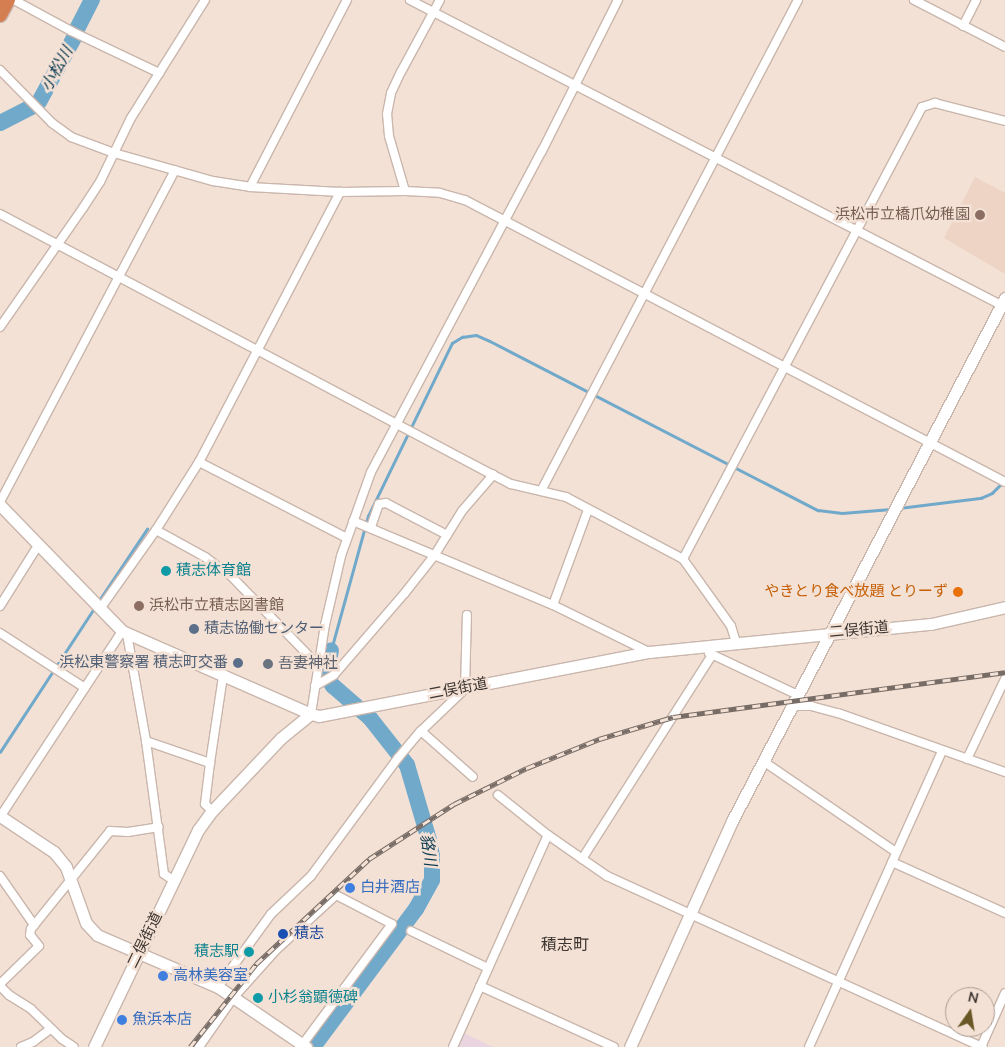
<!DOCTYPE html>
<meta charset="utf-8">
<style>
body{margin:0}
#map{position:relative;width:1005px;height:1047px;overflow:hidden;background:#f4e1d5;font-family:"Nunito Sans","Noto Sans JP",sans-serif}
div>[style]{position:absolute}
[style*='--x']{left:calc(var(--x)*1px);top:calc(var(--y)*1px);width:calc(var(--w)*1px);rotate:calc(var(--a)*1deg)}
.industrial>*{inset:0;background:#ead4e0}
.built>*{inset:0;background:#eed4c4}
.stream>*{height:2.5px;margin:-1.25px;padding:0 1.25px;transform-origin:1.25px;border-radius:1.25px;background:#71a9cb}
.river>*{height:16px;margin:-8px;padding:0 8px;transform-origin:8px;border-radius:8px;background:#71a9cb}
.roads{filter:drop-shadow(1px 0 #c9b6ac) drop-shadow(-1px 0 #c9b6ac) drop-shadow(0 1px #c9b6ac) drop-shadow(0 -1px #c9b6ac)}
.street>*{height:8px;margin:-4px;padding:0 4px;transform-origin:4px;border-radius:4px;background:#fff}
.secondary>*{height:11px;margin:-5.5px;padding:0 5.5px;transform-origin:5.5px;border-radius:5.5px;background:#fff}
.highway>*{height:14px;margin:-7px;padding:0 7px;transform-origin:7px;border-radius:7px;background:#d47e52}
.rail>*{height:4.5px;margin-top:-2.25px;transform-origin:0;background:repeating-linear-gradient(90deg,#f4e1d5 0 8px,#786d66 0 16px);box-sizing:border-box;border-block:1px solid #786d66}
.dots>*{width:14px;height:14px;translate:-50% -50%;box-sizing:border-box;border:2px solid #f4e1d5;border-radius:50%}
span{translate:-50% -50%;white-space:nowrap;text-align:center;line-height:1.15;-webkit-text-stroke:5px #f4e1d5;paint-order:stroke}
.education-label{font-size:15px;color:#785e54}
.right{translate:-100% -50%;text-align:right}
.left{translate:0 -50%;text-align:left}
.culture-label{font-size:15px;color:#0d838f}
.food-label{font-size:15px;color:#c56008}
.service-label{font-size:15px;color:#4e5e75}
.street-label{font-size:15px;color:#3b342f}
.worship-label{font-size:15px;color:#5b616d}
.shop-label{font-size:15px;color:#366cbe}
.transit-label{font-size:15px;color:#164399}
.water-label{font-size:16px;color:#083850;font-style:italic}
.neighbourhood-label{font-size:16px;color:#3b342f}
.north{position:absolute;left:945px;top:987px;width:50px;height:50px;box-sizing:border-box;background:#f4e1d5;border:1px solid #aa9c93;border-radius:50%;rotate:13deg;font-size:14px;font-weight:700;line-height:20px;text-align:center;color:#3b342f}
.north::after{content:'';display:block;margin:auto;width:18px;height:22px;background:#695826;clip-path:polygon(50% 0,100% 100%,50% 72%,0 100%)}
</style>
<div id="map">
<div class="industrial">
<div style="clip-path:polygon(464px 1033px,493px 1047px,458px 1047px)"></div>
</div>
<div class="built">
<div style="clip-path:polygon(975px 177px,1005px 193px,1005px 274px,944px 238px)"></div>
</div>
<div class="stream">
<div style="--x:899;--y:508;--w:83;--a:-7"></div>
<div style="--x:981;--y:498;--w:12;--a:-24"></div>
<div style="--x:992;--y:493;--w:14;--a:-45"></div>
<div style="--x:98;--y:602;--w:88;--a:-56.1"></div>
<div style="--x:331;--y:650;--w:139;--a:-74.6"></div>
<div style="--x:368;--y:516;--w:192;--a:-64.1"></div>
<div style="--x:452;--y:343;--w:12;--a:-31"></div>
<div style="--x:462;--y:337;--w:14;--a:-8"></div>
<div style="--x:476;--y:335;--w:15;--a:23"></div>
<div style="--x:490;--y:341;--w:369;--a:27.3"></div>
<div style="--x:818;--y:510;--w:24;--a:7"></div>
<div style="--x:842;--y:513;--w:49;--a:-4.7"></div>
<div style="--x:0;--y:752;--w:173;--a:-56.8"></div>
</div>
<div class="river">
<div style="--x:77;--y:29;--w:33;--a:-63"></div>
<div style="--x:39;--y:102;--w:75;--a:-61.4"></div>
<div style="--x:0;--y:123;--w:35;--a:-27"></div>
<div style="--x:313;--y:1047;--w:172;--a:-53.3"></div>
<div style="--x:416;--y:909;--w:33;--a:-61"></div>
<div style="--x:432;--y:880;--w:24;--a:-90"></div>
<div style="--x:432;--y:856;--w:16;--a:-101"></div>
<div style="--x:429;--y:840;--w:78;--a:-106.3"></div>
<div style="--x:407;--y:765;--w:60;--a:-128.2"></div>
<div style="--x:370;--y:718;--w:49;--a:-139.1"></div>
<div style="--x:333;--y:686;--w:12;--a:-125"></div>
<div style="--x:326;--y:676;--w:26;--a:-79"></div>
</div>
<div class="roads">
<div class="street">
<div style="--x:14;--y:0;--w:65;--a:28.5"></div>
<div style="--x:71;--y:31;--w:98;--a:25.5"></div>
<div style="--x:410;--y:0;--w:670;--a:27.29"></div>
<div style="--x:914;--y:0;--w:102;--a:27.3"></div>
<div style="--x:963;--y:26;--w:29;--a:-63"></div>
<div style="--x:0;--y:70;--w:74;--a:45.5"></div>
<div style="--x:52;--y:123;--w:24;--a:36"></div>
<div style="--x:71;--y:137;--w:46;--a:20.4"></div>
<div style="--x:114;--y:153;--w:103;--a:15.8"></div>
<div style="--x:213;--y:181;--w:37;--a:9"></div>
<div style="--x:250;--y:187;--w:90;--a:3.2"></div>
<div style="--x:340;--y:192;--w:65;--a:-0.9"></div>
<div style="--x:405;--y:191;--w:35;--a:3"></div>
<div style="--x:440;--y:193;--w:26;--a:16"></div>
<div style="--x:465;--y:200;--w:609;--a:27.57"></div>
<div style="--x:250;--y:187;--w:211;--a:-62.6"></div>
<div style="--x:405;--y:191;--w:57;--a:-106.2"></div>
<div style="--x:389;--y:136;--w:22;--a:-95"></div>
<div style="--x:387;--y:114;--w:21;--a:-79"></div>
<div style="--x:391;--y:93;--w:23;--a:-65"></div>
<div style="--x:401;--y:72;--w:82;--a:-61.6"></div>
<div style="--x:0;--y:214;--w:558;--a:27.9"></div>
<div style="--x:493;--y:475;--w:20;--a:27"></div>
<div style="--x:511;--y:484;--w:57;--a:13.3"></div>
<div style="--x:566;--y:497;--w:132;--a:27.9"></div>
<div style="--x:683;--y:559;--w:82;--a:54.4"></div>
<div style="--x:731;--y:626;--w:17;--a:73"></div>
<div style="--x:0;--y:327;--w:145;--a:-55.1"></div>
<div style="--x:83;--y:208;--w:31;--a:-57"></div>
<div style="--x:100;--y:182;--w:71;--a:-64.2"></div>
<div style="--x:131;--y:118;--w:139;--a:-57.9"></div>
<div style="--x:199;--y:462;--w:166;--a:27.2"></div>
<div style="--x:541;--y:491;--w:554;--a:-62.37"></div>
<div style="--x:0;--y:502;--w:375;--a:-62.2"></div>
<div style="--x:353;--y:521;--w:217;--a:22.8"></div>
<div style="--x:553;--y:605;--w:107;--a:26.1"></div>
<div style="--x:371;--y:527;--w:24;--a:-71"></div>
<div style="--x:379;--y:504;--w:7;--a:-8"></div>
<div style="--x:386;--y:503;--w:69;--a:27.7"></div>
<div style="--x:156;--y:530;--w:56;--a:28.9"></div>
<div style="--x:205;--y:557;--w:32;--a:36"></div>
<div style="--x:231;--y:576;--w:124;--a:45.7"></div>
<div style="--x:683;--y:559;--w:511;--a:-62.13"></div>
<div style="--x:922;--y:107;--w:14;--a:-17"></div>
<div style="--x:935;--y:103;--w:72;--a:14.4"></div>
<div style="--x:553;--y:605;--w:101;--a:-69.8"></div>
<div style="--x:0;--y:606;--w:73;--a:-57.8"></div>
<div style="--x:100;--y:609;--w:97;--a:-54.7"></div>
<div style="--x:156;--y:530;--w:80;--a:-57.7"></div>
<div style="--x:199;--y:462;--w:305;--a:-62.4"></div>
<div style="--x:0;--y:633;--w:101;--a:32.9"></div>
<div style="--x:127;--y:634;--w:109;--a:79.9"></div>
<div style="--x:146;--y:741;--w:134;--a:82.3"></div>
<div style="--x:164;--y:874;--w:11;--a:34"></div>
<div style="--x:709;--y:653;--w:98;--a:25.3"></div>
<div style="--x:315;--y:686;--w:22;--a:-30"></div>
<div style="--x:334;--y:675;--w:107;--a:-49.2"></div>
<div style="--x:404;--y:594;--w:48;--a:-51.7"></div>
<div style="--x:434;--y:556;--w:53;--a:-58.1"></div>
<div style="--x:462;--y:511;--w:48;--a:-49.3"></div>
<div style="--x:792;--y:706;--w:19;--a:0"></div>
<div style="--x:811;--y:706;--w:28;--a:15"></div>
<div style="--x:838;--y:713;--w:177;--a:19.5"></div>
<div style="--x:311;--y:714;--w:90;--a:-81.1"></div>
<div style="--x:325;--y:625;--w:71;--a:-76.9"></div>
<div style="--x:341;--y:556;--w:89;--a:-70.3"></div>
<div style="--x:371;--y:472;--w:364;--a:-62"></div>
<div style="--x:542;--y:151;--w:169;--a:-63.3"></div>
<div style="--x:421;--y:731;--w:69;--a:41.5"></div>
<div style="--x:146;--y:741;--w:68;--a:19"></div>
<div style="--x:210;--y:763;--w:41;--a:97"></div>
<div style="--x:205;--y:804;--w:10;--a:45"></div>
<div style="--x:967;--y:759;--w:89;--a:-64.6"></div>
<div style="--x:763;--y:761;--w:161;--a:34.4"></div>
<div style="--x:210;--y:763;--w:88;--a:-81.5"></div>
<div style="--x:498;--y:795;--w:64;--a:38.7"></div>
<div style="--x:0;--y:817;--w:222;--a:-56.7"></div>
<div style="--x:582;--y:859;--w:242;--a:-57.5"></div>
<div style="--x:892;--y:862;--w:124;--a:24.3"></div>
<div style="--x:0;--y:876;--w:60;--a:55.2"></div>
<div style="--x:411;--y:931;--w:85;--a:25.7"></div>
<div style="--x:0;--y:984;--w:54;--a:-44.3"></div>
<div style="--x:39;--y:946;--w:14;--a:-129"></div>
<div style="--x:30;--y:935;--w:6;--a:-81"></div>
<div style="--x:31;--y:929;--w:126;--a:-51.1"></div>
<div style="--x:110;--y:831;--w:18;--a:3"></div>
<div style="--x:128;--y:832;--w:31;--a:-9"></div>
<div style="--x:0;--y:986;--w:13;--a:45"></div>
<div style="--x:9;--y:995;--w:26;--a:32"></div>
<div style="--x:31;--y:1009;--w:43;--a:44.1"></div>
<div style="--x:62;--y:1039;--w:14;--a:34"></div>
<div style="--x:480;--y:986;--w:147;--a:24.5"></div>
<div style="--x:218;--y:987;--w:90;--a:-54"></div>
<div style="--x:271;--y:914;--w:55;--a:-43.5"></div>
<div style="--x:311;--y:876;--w:147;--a:-53.6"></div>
<div style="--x:398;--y:758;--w:35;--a:-50"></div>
<div style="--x:421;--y:731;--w:61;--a:-43.7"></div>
<div style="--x:465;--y:689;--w:74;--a:-88.5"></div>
<div style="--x:21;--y:1047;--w:13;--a:-23"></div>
<div style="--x:33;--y:1042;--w:21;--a:-37"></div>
<div style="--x:199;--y:1047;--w:60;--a:-55.2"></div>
<div style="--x:233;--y:998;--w:64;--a:-48.1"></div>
<div style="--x:276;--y:950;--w:81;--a:-42.5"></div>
<div style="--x:336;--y:895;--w:63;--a:27.4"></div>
<div style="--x:392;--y:924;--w:151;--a:126.6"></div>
<div style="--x:453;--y:1047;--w:232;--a:-65.9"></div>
<div style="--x:548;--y:835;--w:72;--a:34.8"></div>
<div style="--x:607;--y:876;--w:413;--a:24.5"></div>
<div style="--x:809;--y:1047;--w:325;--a:-65.8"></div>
<div style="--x:981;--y:1047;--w:59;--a:-66"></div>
</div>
<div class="secondary">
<div style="--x:0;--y:505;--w:175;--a:45.9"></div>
<div style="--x:122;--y:631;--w:206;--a:23.7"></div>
<div style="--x:0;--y:816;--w:65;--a:33.7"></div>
<div style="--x:54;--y:852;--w:19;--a:51"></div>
<div style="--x:66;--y:867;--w:59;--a:70.3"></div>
<div style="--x:86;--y:923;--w:16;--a:47"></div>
<div style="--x:97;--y:935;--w:132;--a:23.3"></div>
<div style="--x:218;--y:987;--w:107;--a:34.3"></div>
<div style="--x:94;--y:1047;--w:241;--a:-64.4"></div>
<div style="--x:198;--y:830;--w:24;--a:-54"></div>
<div style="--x:212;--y:811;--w:100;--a:-46.6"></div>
<div style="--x:281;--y:738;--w:38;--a:-39"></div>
<div style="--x:311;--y:714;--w:8;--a:14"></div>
<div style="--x:319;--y:716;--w:336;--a:-11"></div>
<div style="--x:649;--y:652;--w:283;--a:-5.7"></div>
<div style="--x:931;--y:624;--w:76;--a:-12.9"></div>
<div style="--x:630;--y:1047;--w:248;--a:-65.7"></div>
<div style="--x:732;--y:821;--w:590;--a:-62.44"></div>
</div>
<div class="highway">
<div style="--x:0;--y:15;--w:17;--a:-62"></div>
</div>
</div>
<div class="rail">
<div style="--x:190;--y:1047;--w:106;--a:-51.5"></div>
<div style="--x:256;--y:964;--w:154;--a:-42.9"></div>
<div style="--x:369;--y:859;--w:101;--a:-32.9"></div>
<div style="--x:454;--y:804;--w:81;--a:-26.3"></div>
<div style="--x:527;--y:768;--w:78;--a:-21.9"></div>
<div style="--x:599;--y:739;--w:77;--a:-16.6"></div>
<div style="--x:673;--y:717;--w:335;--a:-7.7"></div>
</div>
<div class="dots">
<div style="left:980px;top:215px;background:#8d6e63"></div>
<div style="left:166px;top:571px;background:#0f9aa8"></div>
<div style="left:958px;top:592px;background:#e8710a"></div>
<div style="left:139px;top:606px;background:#8d6e63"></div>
<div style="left:194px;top:629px;background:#5c6f8a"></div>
<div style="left:238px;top:663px;background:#5c6f8a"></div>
<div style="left:268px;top:664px;background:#6b7280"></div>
<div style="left:350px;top:888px;background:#3f7fe0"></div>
<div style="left:283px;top:934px;background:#1a4fb4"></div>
<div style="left:249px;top:952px;background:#0f9aa8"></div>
<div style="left:163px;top:976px;background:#3f7fe0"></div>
<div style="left:258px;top:998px;background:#0f9aa8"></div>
<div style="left:122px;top:1020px;background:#3f7fe0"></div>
</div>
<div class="education-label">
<span class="right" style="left:970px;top:215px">浜松市立橋爪幼稚園</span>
<span class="left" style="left:149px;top:606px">浜松市立積志図書館</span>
</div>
<div class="culture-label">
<span class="left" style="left:176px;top:571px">積志体育館</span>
<span class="right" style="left:239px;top:952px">積志駅</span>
<span class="left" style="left:268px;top:998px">小杉翁顕徳碑</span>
</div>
<div class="food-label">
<span class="right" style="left:948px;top:592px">やきとり食べ放題 とりーず</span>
</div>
<div class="service-label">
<span class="left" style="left:204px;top:629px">積志協働センター</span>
<span class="right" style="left:228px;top:663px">浜松東警察署 積志町交番</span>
</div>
<div class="street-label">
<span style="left:859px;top:630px;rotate:-5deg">二俣街道</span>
<span style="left:458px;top:689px;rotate:-11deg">二俣街道</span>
<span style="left:145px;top:940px;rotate:-64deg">二俣街道</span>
</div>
<div class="worship-label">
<span class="left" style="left:278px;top:664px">吾妻神社</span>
</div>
<div class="shop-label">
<span class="left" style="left:360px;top:888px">白井酒店</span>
<span class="left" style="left:173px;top:976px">高林美容室</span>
<span class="left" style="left:132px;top:1020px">魚浜本店</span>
</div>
<div class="transit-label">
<span class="left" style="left:294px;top:934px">積志</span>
</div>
<div class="water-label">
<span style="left:57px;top:69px;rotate:-61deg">小松川</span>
<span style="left:428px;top:850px;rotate:82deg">貉川</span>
</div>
<div class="neighbourhood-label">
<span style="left:565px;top:945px">積志町</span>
</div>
<div class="north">N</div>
</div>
